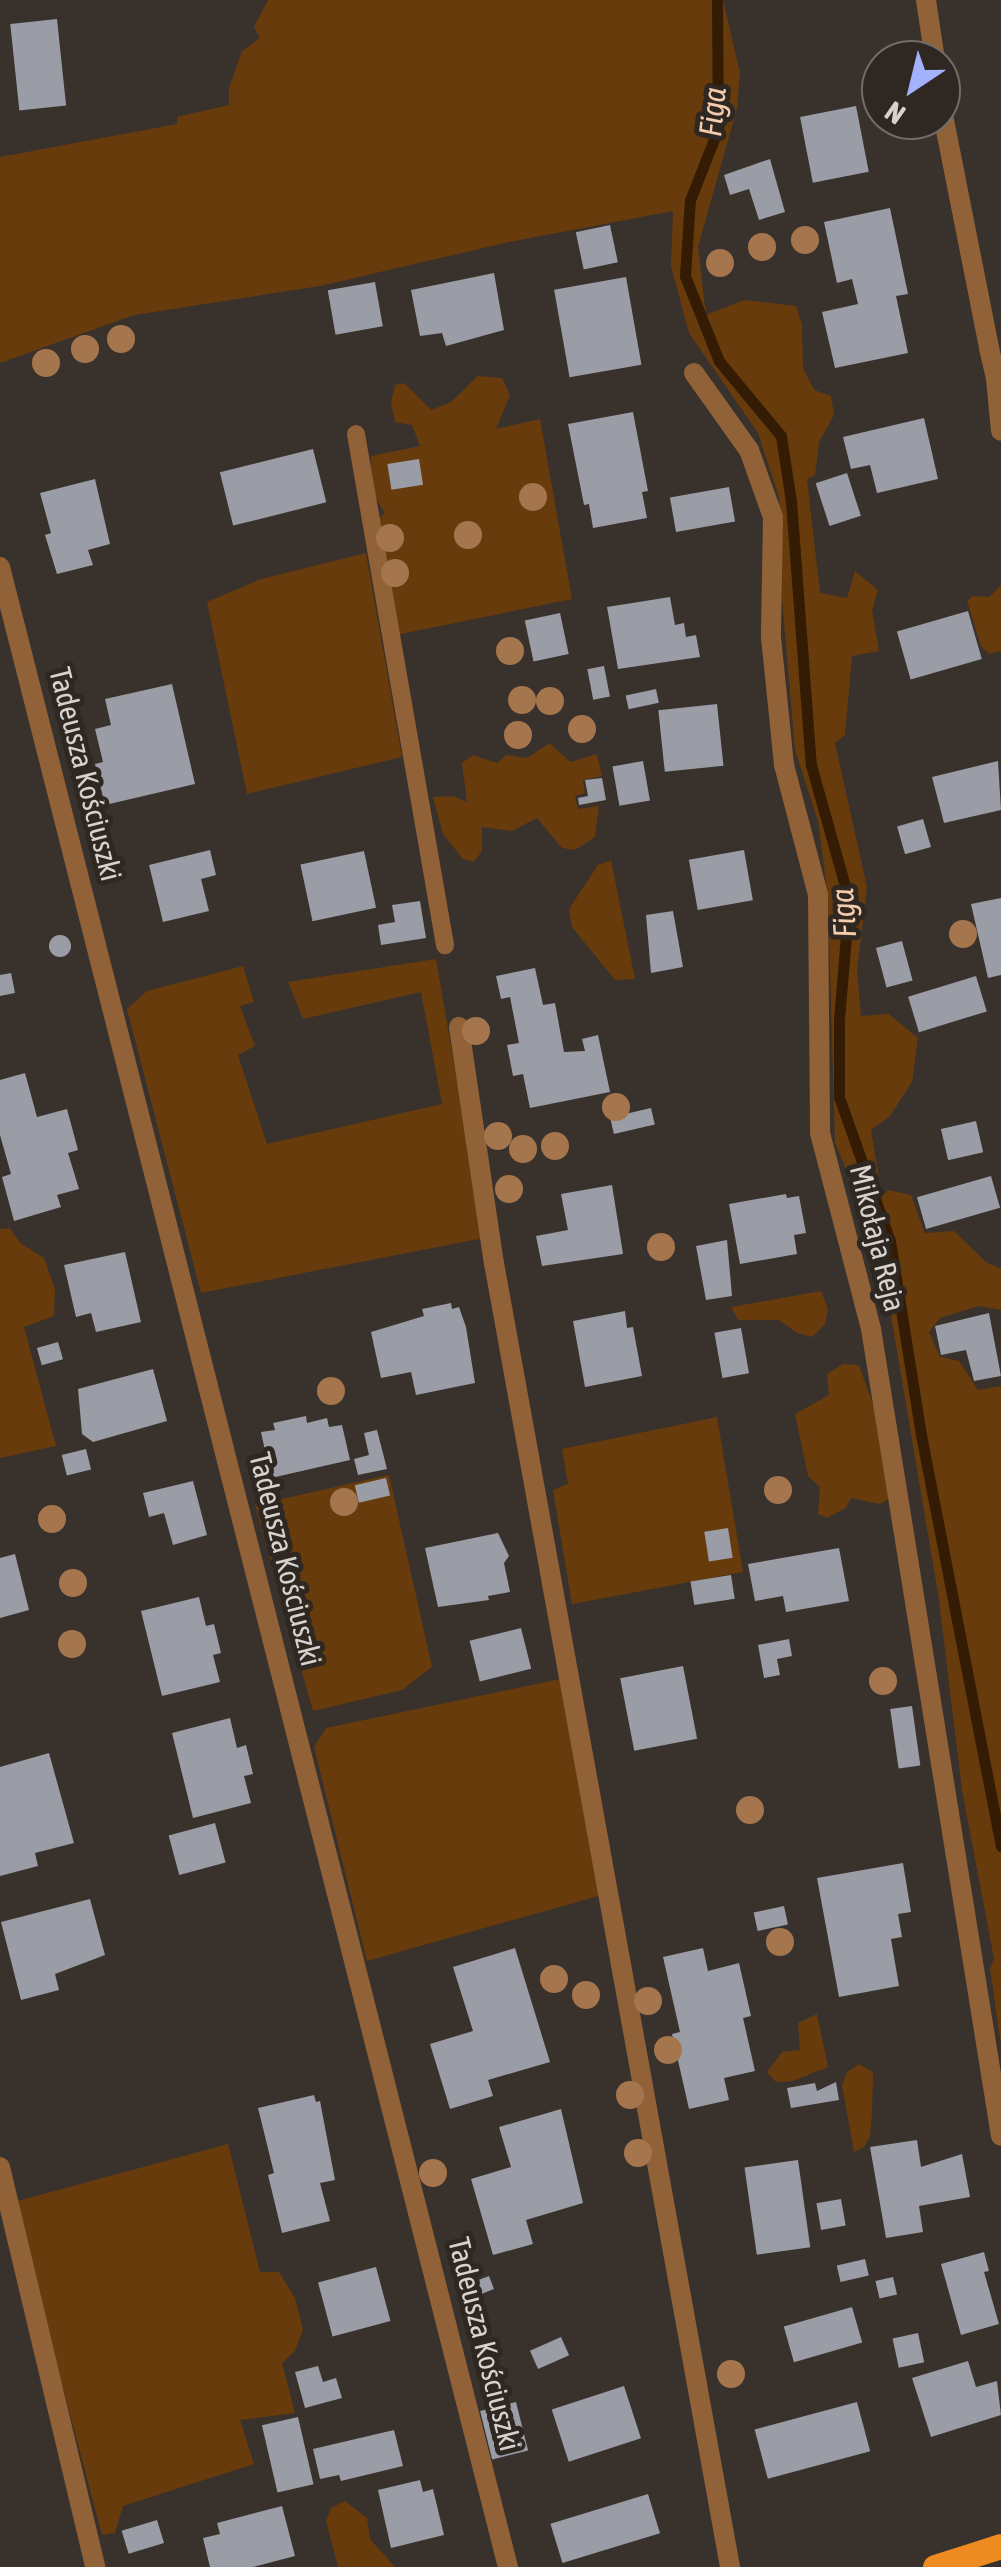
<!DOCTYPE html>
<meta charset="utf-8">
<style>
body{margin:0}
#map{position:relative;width:1001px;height:2567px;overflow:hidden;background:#39312c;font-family:"Asap Condensed",sans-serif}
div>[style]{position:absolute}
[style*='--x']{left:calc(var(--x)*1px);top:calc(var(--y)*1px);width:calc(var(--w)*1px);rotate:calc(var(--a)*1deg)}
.green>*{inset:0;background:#683b0c}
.stream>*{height:11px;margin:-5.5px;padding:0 5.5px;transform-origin:5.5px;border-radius:5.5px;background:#331b04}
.building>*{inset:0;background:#9a9ca6;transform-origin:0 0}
.round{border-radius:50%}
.lane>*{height:18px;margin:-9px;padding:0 9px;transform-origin:9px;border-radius:9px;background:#916137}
.street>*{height:20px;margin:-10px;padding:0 10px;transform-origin:10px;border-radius:10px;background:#916137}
.primary>*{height:25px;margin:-12.5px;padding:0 12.5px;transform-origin:12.5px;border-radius:12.5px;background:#ed8a21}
.trees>*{width:28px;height:28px;margin:-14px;border-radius:50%;background:#a5764e}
span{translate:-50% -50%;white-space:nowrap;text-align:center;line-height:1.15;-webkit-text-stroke:10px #2e2722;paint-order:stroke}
.street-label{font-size:30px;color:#d7d2ce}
.water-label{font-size:32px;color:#f4cbab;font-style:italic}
.north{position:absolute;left:861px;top:40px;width:100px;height:100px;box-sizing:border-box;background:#2e2722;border:2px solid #726b67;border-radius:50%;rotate:215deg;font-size:28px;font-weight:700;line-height:40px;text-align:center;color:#d7d2ce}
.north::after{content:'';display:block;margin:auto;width:35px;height:45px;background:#a2b2fd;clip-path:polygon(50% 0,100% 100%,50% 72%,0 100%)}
</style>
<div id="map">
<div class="green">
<div style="clip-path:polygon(268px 0,723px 0,740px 73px,737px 108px,698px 247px,706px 315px,744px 300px,796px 306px,802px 325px,803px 368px,814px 390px,831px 396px,834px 415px,819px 442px,815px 475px,807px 479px,820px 593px,847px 598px,855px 571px,878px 590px,872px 610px,879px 651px,852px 656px,845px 735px,835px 743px,867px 887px,857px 970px,861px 1016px,889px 1014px,918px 1038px,912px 1082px,890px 1116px,871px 1130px,882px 1196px,888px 1190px,911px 1195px,925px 1233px,954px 1231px,986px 1262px,1001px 1269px,1001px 1310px,979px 1306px,940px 1318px,929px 1332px,940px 1357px,959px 1361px,978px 1390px,1001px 1386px,1001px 2045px,990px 1968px,994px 1959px,962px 1790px,939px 1600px,880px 1250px,835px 1143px,828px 898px,818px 821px,795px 750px,781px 587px,779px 497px,758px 433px,689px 333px,671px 266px,673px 211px,509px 242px,320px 286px,134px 315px,0 363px,0 157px,177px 124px,177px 117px,229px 105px,229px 88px,242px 51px,260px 38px,254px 27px)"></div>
<div style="clip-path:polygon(478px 376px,502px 378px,510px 395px,496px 429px,540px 419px,572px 599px,396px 635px,376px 520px,385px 513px,371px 490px,371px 456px,420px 446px,412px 425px,395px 422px,391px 403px,395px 385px,404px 383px,431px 410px,451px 402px)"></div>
<div style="clip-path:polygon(366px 553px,402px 757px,247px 794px,207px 602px,261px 579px)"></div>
<div style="clip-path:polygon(1001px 585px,1001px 651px,989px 654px,981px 646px,967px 601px,973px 596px,989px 597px)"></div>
<div style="clip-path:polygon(550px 743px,570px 762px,597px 754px,602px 776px,583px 780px,585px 793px,575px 796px,578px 809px,599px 806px,595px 837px,575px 850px,562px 848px,537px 818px,512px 831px,482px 827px,482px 851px,474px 862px,463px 859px,443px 834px,433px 797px,453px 796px,467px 802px,462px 763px,473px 755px,497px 763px,506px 755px,527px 758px)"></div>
<div style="clip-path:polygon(611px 860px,635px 979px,615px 980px,572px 927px,569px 909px,598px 865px)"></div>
<div style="clip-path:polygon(436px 959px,484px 1238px,201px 1293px,127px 1009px,147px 991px,243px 966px,254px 1002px,240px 1006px,255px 1046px,238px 1055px,267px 1144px,442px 1104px,421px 992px,303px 1019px,288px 982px)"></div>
<div style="clip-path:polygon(10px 1228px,20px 1243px,44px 1258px,55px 1289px,54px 1316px,24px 1327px,56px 1446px,0 1458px,0 1229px)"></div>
<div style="clip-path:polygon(821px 1291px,828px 1309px,825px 1324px,812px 1337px,797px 1333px,779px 1320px,738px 1320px,731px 1307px)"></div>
<div style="clip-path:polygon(843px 1364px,859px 1365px,876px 1413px,890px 1498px,880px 1504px,851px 1498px,846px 1508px,827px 1518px,818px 1514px,820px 1487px,808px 1476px,795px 1414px,829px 1395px,827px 1374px)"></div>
<div style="clip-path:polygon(717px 1417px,743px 1572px,572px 1604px,553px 1490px,568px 1484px,562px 1449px)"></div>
<div style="clip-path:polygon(389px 1475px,432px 1667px,402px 1690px,313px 1711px,255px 1505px)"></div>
<div style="clip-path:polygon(565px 1678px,602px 1895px,367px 1961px,314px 1747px,326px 1728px)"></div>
<div style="clip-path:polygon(817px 2014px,828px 2067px,793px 2081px,776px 2082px,767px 2072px,782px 2052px,800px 2050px,798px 2023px)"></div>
<div style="clip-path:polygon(859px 2064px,873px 2072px,872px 2114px,870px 2136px,864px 2147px,854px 2152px,842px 2085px,847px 2072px)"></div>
<div style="clip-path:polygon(228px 2144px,260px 2272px,279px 2272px,295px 2298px,303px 2330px,295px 2351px,282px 2363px,295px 2413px,240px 2420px,254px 2464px,123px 2506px,115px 2533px,102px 2535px,14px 2202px)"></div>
<div style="clip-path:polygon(345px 2501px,367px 2518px,370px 2539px,395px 2567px,338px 2567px,326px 2521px,331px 2508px)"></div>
</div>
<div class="stream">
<div style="--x:717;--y:0;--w:129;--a:89.6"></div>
<div style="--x:718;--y:129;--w:76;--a:111.5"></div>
<div style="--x:690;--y:200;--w:76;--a:93.8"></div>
<div style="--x:685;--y:276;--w:92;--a:68.2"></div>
<div style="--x:719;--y:361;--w:97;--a:50.4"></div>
<div style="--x:781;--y:436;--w:66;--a:81.3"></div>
<div style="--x:791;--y:501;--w:265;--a:85.7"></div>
<div style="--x:811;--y:765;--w:140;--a:74.3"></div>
<div style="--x:849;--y:900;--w:120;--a:94.8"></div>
<div style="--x:839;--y:1020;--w:77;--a:90"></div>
<div style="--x:839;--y:1097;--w:153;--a:70.5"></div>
<div style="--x:890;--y:1241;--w:196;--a:80.9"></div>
<div style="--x:921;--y:1435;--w:419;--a:79"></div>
</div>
<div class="building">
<div style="left:57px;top:19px;width:87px;height:47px;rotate:84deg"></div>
<div style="left:856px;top:106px;width:67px;height:57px;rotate:79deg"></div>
<div style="clip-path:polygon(770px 159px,785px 212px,759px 220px,749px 189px,730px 195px,724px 175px)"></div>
<div style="clip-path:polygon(890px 208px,908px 294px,896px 296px,908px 353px,835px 368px,822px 312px,858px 304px,852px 279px,837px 283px,824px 222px)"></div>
<div style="left:610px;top:225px;width:38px;height:35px;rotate:78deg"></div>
<div style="clip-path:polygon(494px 273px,504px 330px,446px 346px,442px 333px,420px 336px,411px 290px)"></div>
<div style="left:626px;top:277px;width:89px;height:73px;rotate:80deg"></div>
<div style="left:375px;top:282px;width:45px;height:48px;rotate:80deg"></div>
<div style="clip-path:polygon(633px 412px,648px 491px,642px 492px,647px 518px,593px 528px,589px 504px,584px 505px,568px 424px)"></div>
<div style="clip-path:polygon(924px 418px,938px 479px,877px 493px,870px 465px,851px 469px,843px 437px)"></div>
<div style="left:313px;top:449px;width:55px;height:96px;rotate:76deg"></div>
<div style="left:419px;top:459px;width:26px;height:32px;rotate:81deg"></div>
<div style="left:847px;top:473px;width:45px;height:33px;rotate:72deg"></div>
<div style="clip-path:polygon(95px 479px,110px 544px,88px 550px,93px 565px,57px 574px,45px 535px,51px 533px,40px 493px)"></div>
<div style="left:729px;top:487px;width:35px;height:60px;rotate:80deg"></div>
<div style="clip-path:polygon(670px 597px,675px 625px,684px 623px,686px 637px,696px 635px,700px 657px,618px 669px,607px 607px)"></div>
<div style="left:968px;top:611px;width:50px;height:74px;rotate:74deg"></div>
<div style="left:560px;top:613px;width:42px;height:36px;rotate:78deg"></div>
<div style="left:604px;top:666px;width:31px;height:17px;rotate:79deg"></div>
<div style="clip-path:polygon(172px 684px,195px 784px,105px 805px,95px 764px,103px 762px,95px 729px,111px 725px,105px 699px)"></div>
<div style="left:656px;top:689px;width:14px;height:31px;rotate:78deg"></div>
<div style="left:717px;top:704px;width:62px;height:59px;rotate:84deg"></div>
<div style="left:643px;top:761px;width:40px;height:31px;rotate:80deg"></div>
<div style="clip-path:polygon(998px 761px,1001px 810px,944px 823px,932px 777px)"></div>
<div style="clip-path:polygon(602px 778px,606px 800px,579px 805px,578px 798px,588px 796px,585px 780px)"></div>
<div style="left:923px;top:819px;width:29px;height:27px;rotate:74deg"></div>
<div style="clip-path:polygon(210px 850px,216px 875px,201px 879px,209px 911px,163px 922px,149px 865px)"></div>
<div style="left:744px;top:850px;width:51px;height:56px;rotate:80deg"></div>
<div style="left:364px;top:851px;width:58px;height:65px;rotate:78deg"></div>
<div style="clip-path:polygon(1001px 898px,1001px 975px,988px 978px,971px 904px)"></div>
<div style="clip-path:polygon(420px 901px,426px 938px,381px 945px,378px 925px,395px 922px,392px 905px)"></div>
<div style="clip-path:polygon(673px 911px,683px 967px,651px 973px,646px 915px)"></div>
<div class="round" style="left:49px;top:935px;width:22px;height:22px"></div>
<div style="left:902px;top:941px;width:41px;height:27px;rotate:75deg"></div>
<div style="clip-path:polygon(535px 968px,543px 1005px,555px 1003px,564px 1052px,585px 1051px,582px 1039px,598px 1035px,610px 1092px,530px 1108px,523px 1074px,513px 1076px,507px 1045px,519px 1043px,510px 997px,501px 999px,496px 976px)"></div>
<div style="clip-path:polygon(11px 973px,15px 993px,0 996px,0 975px)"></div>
<div style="left:976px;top:976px;width:37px;height:71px;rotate:73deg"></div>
<div style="clip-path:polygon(25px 1073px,37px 1117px,67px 1109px,78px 1150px,68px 1153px,79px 1189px,57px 1195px,61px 1207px,14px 1221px,2px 1177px,11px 1174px,0 1135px,0 1080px)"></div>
<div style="left:651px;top:1108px;width:17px;height:42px;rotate:77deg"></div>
<div style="left:976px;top:1121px;width:32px;height:36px;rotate:77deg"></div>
<div style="left:991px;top:1176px;width:33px;height:77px;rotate:74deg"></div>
<div style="clip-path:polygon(612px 1185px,623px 1254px,542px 1266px,536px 1236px,568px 1230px,561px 1194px)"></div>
<div style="clip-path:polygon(786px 1194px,787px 1198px,799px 1196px,806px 1233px,794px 1235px,797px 1254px,740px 1264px,729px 1204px)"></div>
<div style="clip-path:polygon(727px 1240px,732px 1296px,706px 1300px,696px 1246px)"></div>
<div style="clip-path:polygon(125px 1252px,141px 1322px,96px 1332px,91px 1313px,76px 1317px,64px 1265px)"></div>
<div style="clip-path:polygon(451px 1303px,452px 1309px,459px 1307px,466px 1327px,475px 1383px,416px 1395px,411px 1372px,381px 1378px,371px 1332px,424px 1316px,422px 1309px)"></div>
<div style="clip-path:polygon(625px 1311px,627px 1328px,633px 1327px,642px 1376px,585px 1387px,573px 1321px)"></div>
<div style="clip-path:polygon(989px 1313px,1001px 1376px,974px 1381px,966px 1350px,941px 1355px,935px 1326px)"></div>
<div style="left:741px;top:1328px;width:46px;height:27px;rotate:80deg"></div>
<div style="left:58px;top:1342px;width:18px;height:22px;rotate:74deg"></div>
<div style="clip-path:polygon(153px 1369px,167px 1421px,93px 1442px,82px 1434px,78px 1389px)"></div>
<div style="clip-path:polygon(306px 1416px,307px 1423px,327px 1418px,329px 1427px,342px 1425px,350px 1460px,271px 1478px,261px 1432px,275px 1430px,273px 1423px)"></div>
<div style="clip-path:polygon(377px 1430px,387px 1469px,358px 1475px,354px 1459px,369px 1455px,364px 1433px)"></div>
<div style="left:86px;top:1449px;width:21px;height:25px;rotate:76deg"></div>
<div style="left:386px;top:1478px;width:18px;height:32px;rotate:77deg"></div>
<div style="clip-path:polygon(193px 1481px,207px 1535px,173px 1545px,164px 1513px,149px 1517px,143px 1493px)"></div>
<div style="left:728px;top:1528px;width:30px;height:24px;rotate:81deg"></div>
<div style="clip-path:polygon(498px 1533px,509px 1556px,504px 1563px,510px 1592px,488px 1596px,489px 1600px,438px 1607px,425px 1548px)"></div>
<div style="clip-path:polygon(839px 1548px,849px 1601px,786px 1612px,783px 1596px,755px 1601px,748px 1564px)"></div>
<div style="clip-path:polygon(15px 1554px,29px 1610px,0 1618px,0 1558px)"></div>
<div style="left:731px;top:1575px;width:24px;height:41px;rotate:81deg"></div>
<div style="clip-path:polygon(199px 1597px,206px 1626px,214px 1624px,221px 1653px,213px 1655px,220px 1682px,162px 1696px,141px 1611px)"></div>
<div style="left:521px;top:1628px;width:42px;height:53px;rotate:76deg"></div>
<div style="clip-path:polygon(789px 1639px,792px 1656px,777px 1659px,780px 1675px,764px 1678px,758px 1645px)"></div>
<div style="left:683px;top:1666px;width:74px;height:64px;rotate:79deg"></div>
<div style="left:912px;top:1706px;width:60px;height:22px;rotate:82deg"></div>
<div style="clip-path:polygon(230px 1718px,237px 1748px,246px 1745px,253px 1774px,244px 1776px,251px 1803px,193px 1818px,172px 1733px)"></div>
<div style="clip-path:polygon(49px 1753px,74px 1843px,35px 1853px,38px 1866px,0 1876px,0 1767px)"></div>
<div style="left:215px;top:1823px;width:41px;height:48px;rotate:75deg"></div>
<div style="clip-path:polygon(903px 1863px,911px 1912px,898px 1914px,902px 1937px,891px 1939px,899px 1986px,839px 1997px,817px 1878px)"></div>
<div style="clip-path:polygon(90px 1899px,105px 1955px,55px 1974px,59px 1990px,21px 2000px,1px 1922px)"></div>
<div style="left:784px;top:1906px;width:19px;height:31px;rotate:78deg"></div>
<div style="clip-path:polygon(515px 1948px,550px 2062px,488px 2080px,493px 2096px,450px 2109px,430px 2044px,473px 2031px,453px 1967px)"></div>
<div style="clip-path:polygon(703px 1948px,708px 1971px,739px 1963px,751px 2016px,743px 2018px,755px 2071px,724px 2078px,729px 2100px,689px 2109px,672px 2034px,680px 2032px,663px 1957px)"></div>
<div style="clip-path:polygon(836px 2082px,839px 2100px,791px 2108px,787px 2088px,815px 2083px,817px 2091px)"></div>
<div style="clip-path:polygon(314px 2095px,316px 2102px,320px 2101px,335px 2180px,320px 2183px,330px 2221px,282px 2233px,268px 2175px,274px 2173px,258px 2108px)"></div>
<div style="clip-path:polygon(561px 2109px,583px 2203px,526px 2220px,533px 2244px,493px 2255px,471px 2179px,511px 2167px,499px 2127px)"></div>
<div style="clip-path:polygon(917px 2140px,921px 2167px,962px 2154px,970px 2197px,919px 2206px,923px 2232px,886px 2238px,870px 2147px)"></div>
<div style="left:798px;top:2160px;width:88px;height:54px;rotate:82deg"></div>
<div style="left:841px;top:2199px;width:27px;height:25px;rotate:80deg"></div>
<div style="clip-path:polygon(984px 2252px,989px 2271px,984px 2272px,999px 2324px,961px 2335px,941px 2264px)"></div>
<div style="left:865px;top:2259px;width:17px;height:29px;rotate:77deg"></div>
<div style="left:376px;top:2267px;width:56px;height:60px;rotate:75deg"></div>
<div style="left:489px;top:2276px;width:14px;height:19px;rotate:69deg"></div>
<div style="left:893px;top:2277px;width:18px;height:18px;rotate:77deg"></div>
<div style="left:852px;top:2307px;width:37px;height:71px;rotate:74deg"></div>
<div style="left:918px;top:2333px;width:30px;height:26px;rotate:78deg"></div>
<div style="left:561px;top:2337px;width:20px;height:34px;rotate:66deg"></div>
<div style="clip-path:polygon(968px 2361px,976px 2387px,997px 2381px,1001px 2415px,931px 2437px,912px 2378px)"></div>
<div style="clip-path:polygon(318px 2366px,323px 2382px,336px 2378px,342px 2398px,305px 2408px,295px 2372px)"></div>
<div style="left:624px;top:2386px;width:55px;height:76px;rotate:72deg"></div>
<div style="left:516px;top:2402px;width:50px;height:37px;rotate:76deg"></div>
<div style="left:857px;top:2402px;width:51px;height:106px;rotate:75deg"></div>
<div style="left:298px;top:2417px;width:69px;height:37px;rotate:77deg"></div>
<div style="clip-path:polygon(394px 2430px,403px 2466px,341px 2481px,339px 2475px,320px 2479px,313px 2449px)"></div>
<div style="clip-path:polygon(420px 2480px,423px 2492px,433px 2489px,444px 2535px,391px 2548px,378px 2490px)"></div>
<div style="left:648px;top:2494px;width:41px;height:102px;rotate:73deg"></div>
<div style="clip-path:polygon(282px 2506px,295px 2556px,253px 2567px,210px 2567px,203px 2538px,220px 2534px,217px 2523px)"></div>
<div style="left:157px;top:2520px;width:24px;height:37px;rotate:73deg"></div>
</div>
<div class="lane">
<div style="--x:356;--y:434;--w:519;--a:80.12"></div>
</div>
<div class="street">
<div style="--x:926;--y:0;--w:61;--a:81.5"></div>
<div style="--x:941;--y:105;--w:248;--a:78.8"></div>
<div style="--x:989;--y:348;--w:32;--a:77"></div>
<div style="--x:996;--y:379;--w:6;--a:31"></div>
<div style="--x:694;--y:373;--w:95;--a:54.5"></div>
<div style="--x:749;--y:450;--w:71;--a:70.3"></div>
<div style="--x:773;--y:517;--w:120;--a:91"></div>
<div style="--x:771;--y:637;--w:129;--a:84.2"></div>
<div style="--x:784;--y:765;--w:134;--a:75.3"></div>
<div style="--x:818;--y:895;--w:238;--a:89.5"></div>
<div style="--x:820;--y:1133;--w:203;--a:75.4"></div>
<div style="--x:871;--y:1329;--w:817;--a:80.85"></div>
<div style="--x:996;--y:379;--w:52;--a:84.5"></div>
<div style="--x:0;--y:567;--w:2064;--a:75.75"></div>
<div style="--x:459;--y:1027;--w:239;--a:81.6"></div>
<div style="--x:494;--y:1263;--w:1325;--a:79.74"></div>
<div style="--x:0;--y:2167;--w:411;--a:76.6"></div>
</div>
<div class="primary">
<div style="--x:935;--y:2567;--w:69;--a:-17.7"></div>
</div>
<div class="trees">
<div style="left:805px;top:240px"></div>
<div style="left:762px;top:247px"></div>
<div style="left:720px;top:263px"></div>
<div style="left:121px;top:339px"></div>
<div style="left:85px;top:349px"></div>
<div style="left:46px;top:363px"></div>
<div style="left:533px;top:497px"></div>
<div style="left:468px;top:535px"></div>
<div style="left:390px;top:538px"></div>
<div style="left:395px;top:573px"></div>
<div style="left:510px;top:651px"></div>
<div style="left:522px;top:700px"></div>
<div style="left:550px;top:701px"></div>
<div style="left:582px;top:729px"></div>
<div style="left:518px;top:735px"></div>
<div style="left:963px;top:934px"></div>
<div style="left:476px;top:1031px"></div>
<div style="left:616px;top:1107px"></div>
<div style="left:498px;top:1136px"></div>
<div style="left:555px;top:1146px"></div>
<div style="left:523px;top:1149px"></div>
<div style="left:509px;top:1189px"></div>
<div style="left:661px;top:1247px"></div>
<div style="left:331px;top:1391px"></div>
<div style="left:778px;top:1490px"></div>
<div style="left:344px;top:1502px"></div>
<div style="left:52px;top:1519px"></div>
<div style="left:73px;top:1583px"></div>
<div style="left:72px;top:1644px"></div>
<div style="left:883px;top:1681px"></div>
<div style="left:750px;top:1810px"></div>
<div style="left:780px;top:1942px"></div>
<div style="left:554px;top:1979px"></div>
<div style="left:586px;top:1995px"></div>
<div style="left:648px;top:2001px"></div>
<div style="left:668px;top:2050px"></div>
<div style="left:630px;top:2095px"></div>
<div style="left:638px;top:2153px"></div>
<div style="left:433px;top:2173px"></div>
<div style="left:731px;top:2374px"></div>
</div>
<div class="street-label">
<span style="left:86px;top:774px;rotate:76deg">Tadeusza Kościuszki</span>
<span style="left:878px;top:1238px;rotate:76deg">Mikołaja Reja</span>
<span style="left:286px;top:1559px;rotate:76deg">Tadeusza Kościuszki</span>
<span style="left:485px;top:2344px;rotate:76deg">Tadeusza Kościuszki</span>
</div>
<div class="water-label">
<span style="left:713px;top:112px;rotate:-84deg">Figa</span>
<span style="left:844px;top:913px;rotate:-94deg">Figa</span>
</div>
<div class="north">N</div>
</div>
